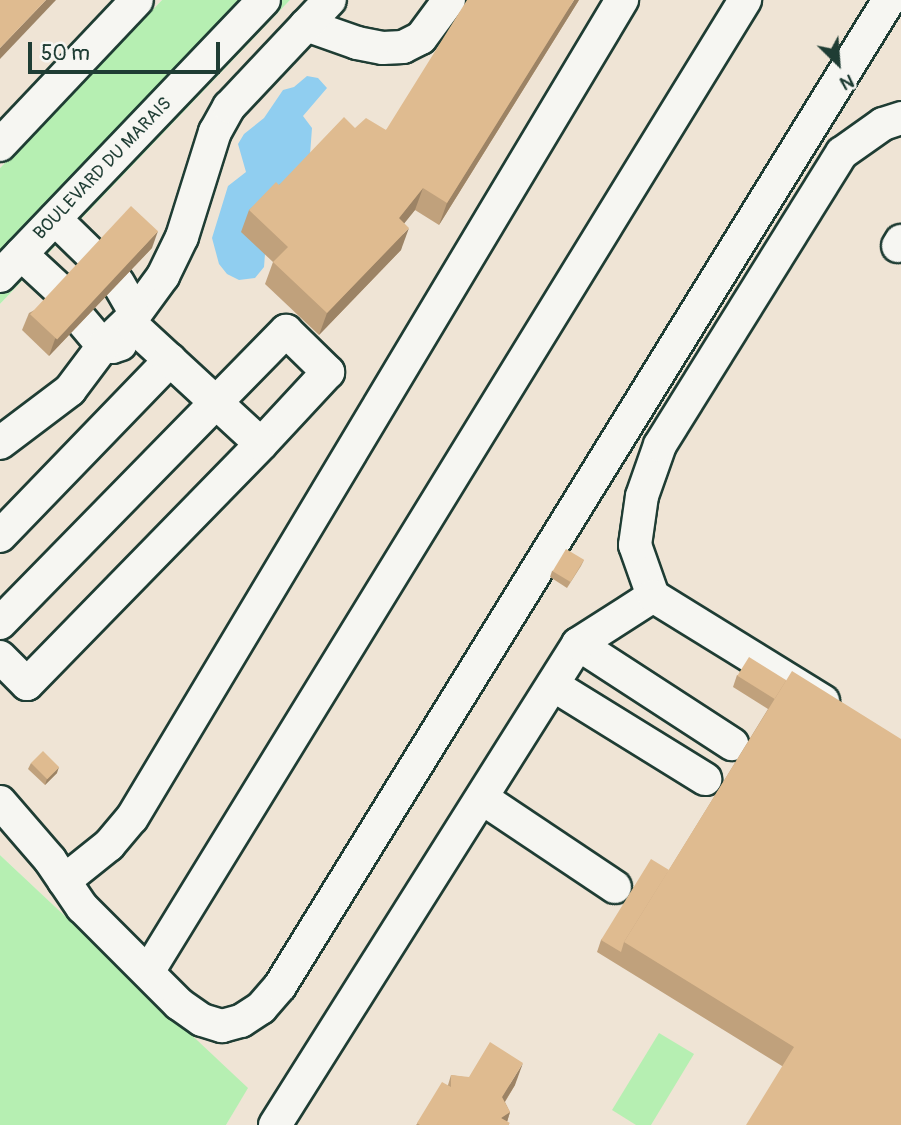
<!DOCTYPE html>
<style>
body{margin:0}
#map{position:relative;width:901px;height:1125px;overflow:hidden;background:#f6f6f2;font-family:Pangolin,sans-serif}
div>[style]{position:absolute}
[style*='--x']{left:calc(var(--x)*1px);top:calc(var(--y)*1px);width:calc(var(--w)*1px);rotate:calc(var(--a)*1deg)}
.built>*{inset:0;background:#efe4d5}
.green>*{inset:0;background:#b6efb2}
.water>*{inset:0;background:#90cef0}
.roads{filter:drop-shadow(2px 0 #1f3d34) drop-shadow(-2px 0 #1f3d34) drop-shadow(0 2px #1f3d34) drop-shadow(0 -2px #1f3d34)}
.minor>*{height:32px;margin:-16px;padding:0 16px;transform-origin:16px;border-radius:16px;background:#f6f6f2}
.wall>*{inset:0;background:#c0a17c}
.shaded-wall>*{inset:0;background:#9c8365}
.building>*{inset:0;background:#dfbb90;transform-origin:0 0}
span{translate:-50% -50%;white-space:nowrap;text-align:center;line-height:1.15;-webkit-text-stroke:5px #f6f6f2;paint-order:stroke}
.street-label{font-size:18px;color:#1f3d34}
.north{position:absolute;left:803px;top:28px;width:70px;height:70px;-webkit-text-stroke:5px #f6f6f2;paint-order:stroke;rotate:155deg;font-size:19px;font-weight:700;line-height:28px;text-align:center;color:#1f3d34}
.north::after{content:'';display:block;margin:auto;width:24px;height:32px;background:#1f3d34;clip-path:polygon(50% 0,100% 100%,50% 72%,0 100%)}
.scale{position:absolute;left:28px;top:42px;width:192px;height:32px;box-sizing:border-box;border:4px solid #1f3d34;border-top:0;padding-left:9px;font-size:21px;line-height:24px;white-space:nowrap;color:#1f3d34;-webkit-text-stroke:5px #f6f6f2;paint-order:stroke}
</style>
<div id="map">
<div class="built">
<div style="clip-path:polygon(0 0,162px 0,0 168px)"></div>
<div style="clip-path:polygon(290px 0,901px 0,901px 1125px,226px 1125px,247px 1088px,0 855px,0 304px)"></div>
</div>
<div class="green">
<div style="clip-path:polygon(162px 0,290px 0,0 304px,0 168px)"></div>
<div style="clip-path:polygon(0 855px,248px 1088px,226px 1125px,0 1125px)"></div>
<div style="clip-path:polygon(659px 1033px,694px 1054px,651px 1125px,636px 1125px,612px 1110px)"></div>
</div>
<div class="water">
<div style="clip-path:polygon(307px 76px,318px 78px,327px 88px,303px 116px,312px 128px,310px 155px,265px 254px,264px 267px,255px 278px,239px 280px,227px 274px,219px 264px,212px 238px,228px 186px,246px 172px,238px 144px,244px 134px,264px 118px,283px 90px,294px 87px)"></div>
</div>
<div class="roads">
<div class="minor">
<div style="--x:306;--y:25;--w:54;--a:19.4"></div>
<div style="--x:357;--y:43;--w:26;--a:11"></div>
<div style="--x:383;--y:48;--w:20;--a:-3"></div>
<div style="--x:403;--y:47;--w:20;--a:-27"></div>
<div style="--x:421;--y:38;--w:47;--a:-53.6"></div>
<div style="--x:0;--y:145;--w:199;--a:-46.6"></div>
<div style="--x:55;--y:219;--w:53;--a:44.2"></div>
<div style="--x:898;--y:246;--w:6;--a:-59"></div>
<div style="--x:21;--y:254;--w:53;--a:42.7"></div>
<div style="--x:0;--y:276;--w:382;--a:-46.3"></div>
<div style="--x:82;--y:321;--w:33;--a:50"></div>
<div style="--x:103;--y:346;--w:9;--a:6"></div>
<div style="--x:112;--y:347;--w:9;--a:-18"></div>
<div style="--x:0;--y:443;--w:88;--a:-37.1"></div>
<div style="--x:70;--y:390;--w:55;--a:-53.1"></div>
<div style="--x:103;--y:346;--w:42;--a:-44"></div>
<div style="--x:133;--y:317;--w:51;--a:-53.8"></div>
<div style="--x:163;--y:276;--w:43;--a:-64"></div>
<div style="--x:182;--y:237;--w:110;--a:-72.6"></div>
<div style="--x:215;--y:132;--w:29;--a:-61"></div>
<div style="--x:229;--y:107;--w:147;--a:-46.7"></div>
<div style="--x:0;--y:536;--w:245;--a:-46"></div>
<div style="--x:653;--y:596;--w:54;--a:-109.4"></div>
<div style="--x:635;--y:545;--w:49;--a:-81.9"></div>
<div style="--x:642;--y:496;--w:54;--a:-70.6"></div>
<div style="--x:660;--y:445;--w:344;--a:-58.1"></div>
<div style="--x:842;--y:153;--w:50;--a:-35.3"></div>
<div style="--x:883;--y:124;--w:19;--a:-18"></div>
<div style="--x:0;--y:623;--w:409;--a:-45.6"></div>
<div style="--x:286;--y:331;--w:59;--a:44.3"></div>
<div style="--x:328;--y:372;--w:98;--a:132.9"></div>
<div style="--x:578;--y:644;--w:184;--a:33"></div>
<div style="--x:0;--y:657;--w:38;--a:45"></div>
<div style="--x:27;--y:684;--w:335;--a:-45.7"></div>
<div style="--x:261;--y:444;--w:173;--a:-137.3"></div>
<div style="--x:134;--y:327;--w:20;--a:-96"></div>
<div style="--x:132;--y:307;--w:28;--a:-120"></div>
<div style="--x:553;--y:685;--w:179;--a:31.7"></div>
<div style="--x:482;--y:798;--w:160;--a:33.8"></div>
<div style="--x:0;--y:802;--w:77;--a:49.2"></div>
<div style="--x:50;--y:860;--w:57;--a:55.8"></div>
<div style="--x:82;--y:907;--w:137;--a:45"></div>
<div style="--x:179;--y:1004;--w:28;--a:35"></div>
<div style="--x:202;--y:1020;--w:21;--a:17"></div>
<div style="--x:222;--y:1026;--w:20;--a:-15"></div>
<div style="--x:241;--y:1021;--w:24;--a:-33"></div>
<div style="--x:261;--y:1008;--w:29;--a:-49"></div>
<div style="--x:280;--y:986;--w:1159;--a:-58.3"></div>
<div style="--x:64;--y:881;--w:58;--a:-38.7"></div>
<div style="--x:109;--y:845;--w:35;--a:-50"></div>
<div style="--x:132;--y:818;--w:954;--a:-59.08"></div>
<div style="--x:148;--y:972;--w:1141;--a:-58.44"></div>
<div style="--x:275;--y:1125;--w:568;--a:-57.79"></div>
<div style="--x:578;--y:644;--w:89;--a:-32.6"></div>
<div style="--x:653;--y:596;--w:200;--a:31.7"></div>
</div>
</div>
<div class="wall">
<div style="clip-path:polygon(579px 0,439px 225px,415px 210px,404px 223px,401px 250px,319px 335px,265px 284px,273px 262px,241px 232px,249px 210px,279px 185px,355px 128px,386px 130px)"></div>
<div style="clip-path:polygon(152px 248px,49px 356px,22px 330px,29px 313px)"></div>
<div style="clip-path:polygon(584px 560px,581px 566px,567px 588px,550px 577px,552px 571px)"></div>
<div style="clip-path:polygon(737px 675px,786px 680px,901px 1125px,782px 1066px,597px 952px,601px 940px,669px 870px,768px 709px,733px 687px)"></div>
<div style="clip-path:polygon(31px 763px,57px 773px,45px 785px,28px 769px)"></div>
<div style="clip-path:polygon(451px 1075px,515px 1085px,505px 1102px,510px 1112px,507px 1122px,509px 1125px,416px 1125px,448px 1085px)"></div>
</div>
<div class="shaded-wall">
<div style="clip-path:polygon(46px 0,56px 0,0 59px,0 48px)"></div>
<div style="clip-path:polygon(574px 0,579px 0,439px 225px,447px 203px)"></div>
<div style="clip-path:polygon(423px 188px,415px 210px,391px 240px,399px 218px)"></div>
<div style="clip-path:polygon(409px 228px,401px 250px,319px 335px,327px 313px)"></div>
<div style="clip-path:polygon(158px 231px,152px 248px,49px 356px,55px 339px)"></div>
<div style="clip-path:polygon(59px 767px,57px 773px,45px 785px,47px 779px)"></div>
<div style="clip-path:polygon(523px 1063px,515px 1085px,494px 1119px,502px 1097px)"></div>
<div style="clip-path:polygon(510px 1112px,506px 1125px,501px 1118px)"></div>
</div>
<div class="building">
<div style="clip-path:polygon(0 0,46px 0,0 48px)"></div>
<div style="clip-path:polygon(467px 0,574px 0,447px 203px,423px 188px,399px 218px,409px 228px,327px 313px,273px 262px,288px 247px,249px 210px,276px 182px,279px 185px,344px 117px,355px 128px,366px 118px,386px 130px)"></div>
<div style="left:131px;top:206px;width:37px;height:148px;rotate:43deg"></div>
<div style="left:566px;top:549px;width:21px;height:26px;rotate:31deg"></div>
<div style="left:749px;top:657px;width:44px;height:22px;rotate:32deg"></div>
<div style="clip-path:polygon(792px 671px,901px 739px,901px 1125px,746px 1125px,794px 1047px,624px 942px)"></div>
<div style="left:43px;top:751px;width:23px;height:17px;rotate:45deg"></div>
<div style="clip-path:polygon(651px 859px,669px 870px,624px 942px,621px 952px,601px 940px)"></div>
<div style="clip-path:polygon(490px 1042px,523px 1063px,502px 1097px,510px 1112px,501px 1118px,510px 1123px,508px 1125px,420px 1125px,417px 1123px,442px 1082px,451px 1087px,451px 1075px,469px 1077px)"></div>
</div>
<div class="street-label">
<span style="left:103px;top:169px;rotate:-46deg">BOULEVARD DU MARAIS</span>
</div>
<div class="north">N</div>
<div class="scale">50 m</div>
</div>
